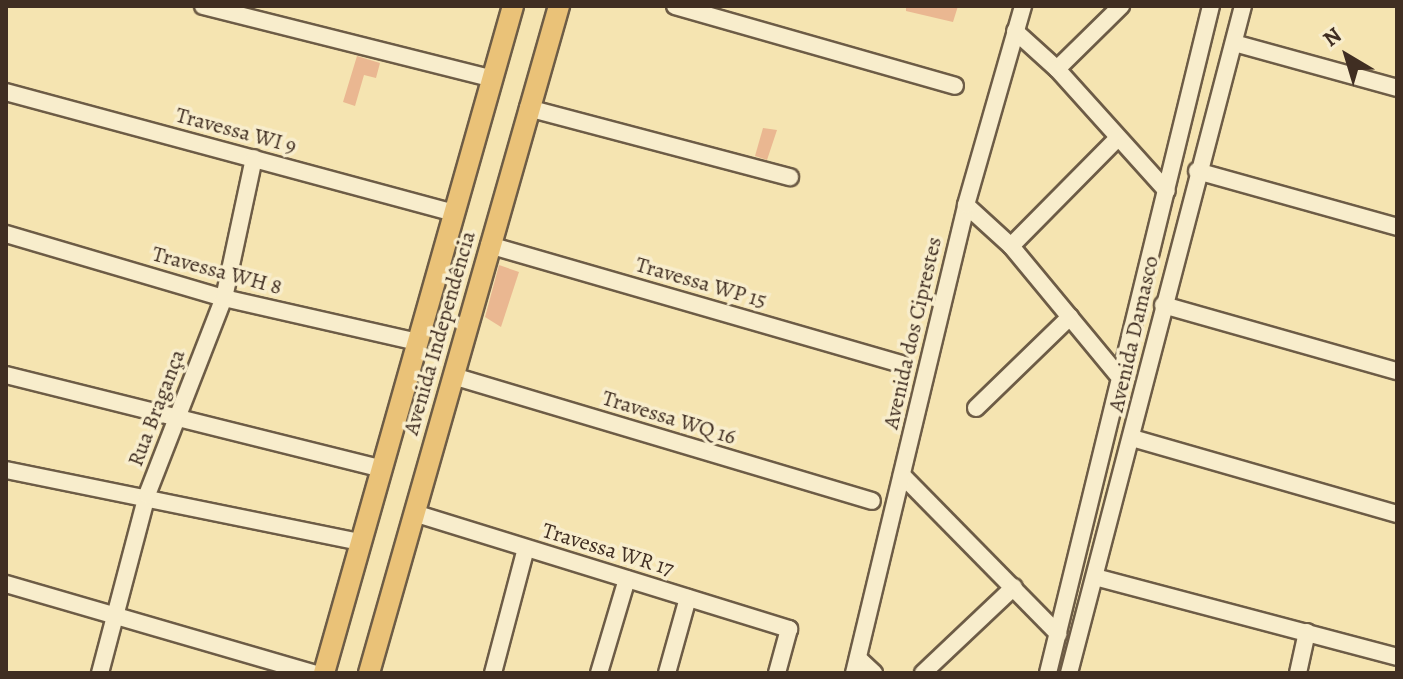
<!DOCTYPE html>
<meta charset="utf-8">
<style>
body{margin:0}
#map{position:relative;width:1403px;height:679px;overflow:hidden;background:#f5e4b1;font-family:Alegreya,serif}
div>[style]{position:absolute}
[style*='--x']{left:calc(var(--x)*1px);top:calc(var(--y)*1px);width:calc(var(--w)*1px);rotate:calc(var(--a)*1deg)}
.building>*{inset:0;background:#eab791}
.roads{filter:drop-shadow(2px 0 #6d5c46) drop-shadow(-2px 0 #6d5c46) drop-shadow(0 2px #6d5c46) drop-shadow(0 -2px #6d5c46)}
.minor>*{height:16px;margin:-8px;padding:0 8px;transform-origin:8px;border-radius:8px;background:#f8edcc}
.major>*{height:20px;margin:-10px;padding:0 10px;transform-origin:10px;border-radius:10px;background:#eac278}
span{translate:-50% -50%;white-space:nowrap;text-align:center;line-height:1.15;-webkit-text-stroke:7px #f8edcc;paint-order:stroke}
.street-label{font-size:22px;color:#402e22}
.frame{position:absolute;inset:0;border:8px solid #402e22;pointer-events:none}
.north{position:absolute;left:1307px;top:16px;width:80px;height:80px;-webkit-text-stroke:6px #f8edcc;paint-order:stroke;rotate:322deg;font-size:22px;font-weight:700;line-height:32px;text-align:center;color:#402e22}
.north::after{content:'';display:block;margin:auto;width:28px;height:36px;background:#402e22;clip-path:polygon(50% 0,100% 100%,50% 72%,0 100%)}
</style>
<div id="map">
<div class="building">
<div style="clip-path:polygon(906px 6px,958px 6px,953px 22px,906px 11px)"></div>
<div style="clip-path:polygon(357px 56px,380px 63px,376px 78px,364px 75px,355px 106px,343px 102px)"></div>
<div style="clip-path:polygon(763px 128px,777px 130px,767px 160px,755px 156px)"></div>
<div style="clip-path:polygon(499px 265px,519px 272px,501px 327px,485px 317px)"></div>
</div>
<div class="roads">
<div class="minor">
<div style="--x:203;--y:6;--w:299;--a:14.1"></div>
<div style="--x:675;--y:6;--w:291;--a:15.9"></div>
<div style="--x:1015;--y:31;--w:57;--a:42.1"></div>
<div style="--x:1057;--y:69;--w:164;--a:48"></div>
<div style="--x:1234;--y:43;--w:169;--a:15.4"></div>
<div style="--x:1057;--y:69;--w:90;--a:-44.5"></div>
<div style="--x:6;--y:92;--w:465;--a:15.1"></div>
<div style="--x:528;--y:108;--w:271;--a:14.8"></div>
<div style="--x:1197;--y:171;--w:208;--a:15.6"></div>
<div style="--x:966;--y:205;--w:61;--a:42.3"></div>
<div style="--x:1011;--y:246;--w:166;--a:50.4"></div>
<div style="--x:6;--y:234;--w:227;--a:16.4"></div>
<div style="--x:224;--y:298;--w:199;--a:12.8"></div>
<div style="--x:489;--y:245;--w:429;--a:16.1"></div>
<div style="--x:1011;--y:246;--w:152;--a:-45.3"></div>
<div style="--x:1163;--y:305;--w:243;--a:15.8"></div>
<div style="--x:6;--y:375;--w:388;--a:14"></div>
<div style="--x:453;--y:376;--w:437;--a:16.6"></div>
<div style="--x:976;--y:408;--w:131;--a:-44.1"></div>
<div style="--x:1132;--y:438;--w:276;--a:16"></div>
<div style="--x:6;--y:470;--w:361;--a:11.5"></div>
<div style="--x:902;--y:475;--w:223;--a:45.5"></div>
<div style="--x:414;--y:513;--w:393;--a:17.2"></div>
<div style="--x:789;--y:629;--w:46;--a:105.3"></div>
<div style="--x:1095;--y:577;--w:312;--a:14.8"></div>
<div style="--x:6;--y:584;--w:320;--a:16.2"></div>
<div style="--x:858;--y:658;--w:22;--a:43"></div>
<div style="--x:100;--y:673;--w:184;--a:-75.2"></div>
<div style="--x:147;--y:495;--w:212;--a:-68.7"></div>
<div style="--x:224;--y:298;--w:143;--a:-77.9"></div>
<div style="--x:493;--y:673;--w:129;--a:-75.2"></div>
<div style="--x:599;--y:673;--w:98;--a:-73.4"></div>
<div style="--x:667;--y:673;--w:78;--a:-74.4"></div>
<div style="--x:854;--y:673;--w:481;--a:-76.5"></div>
<div style="--x:966;--y:205;--w:207;--a:-74"></div>
<div style="--x:923;--y:673;--w:125;--a:-43.4"></div>
<div style="--x:1048;--y:673;--w:687;--a:-76.27"></div>
<div style="--x:1069;--y:673;--w:689;--a:-75.38"></div>
<div style="--x:1298;--y:673;--w:42;--a:-77.6"></div>
</div>
<div class="major">
<div style="--x:324;--y:673;--w:693;--a:-74.18"></div>
<div style="--x:369;--y:673;--w:694;--a:-74.1"></div>
</div>
</div>
<div class="street-label">
<span style="left:236px;top:131px;rotate:15deg">Travessa WI 9</span>
<span style="left:217px;top:271px;rotate:15deg">Travessa WH 8</span>
<span style="left:701px;top:283px;rotate:16deg">Travessa WP 15</span>
<span style="left:440px;top:333px;rotate:-74deg">Avenida Independência</span>
<span style="left:913px;top:333px;rotate:-77deg">Avenida dos Ciprestes</span>
<span style="left:1134px;top:334px;rotate:-77deg">Avenida Damasco</span>
<span style="left:157px;top:408px;rotate:-69deg">Rua Bragança</span>
<span style="left:669px;top:418px;rotate:17deg">Travessa WQ 16</span>
<span style="left:608px;top:550px;rotate:17deg">Travessa WR 17</span>
</div>
<div class="frame"></div>
<div class="north">N</div>
</div>
